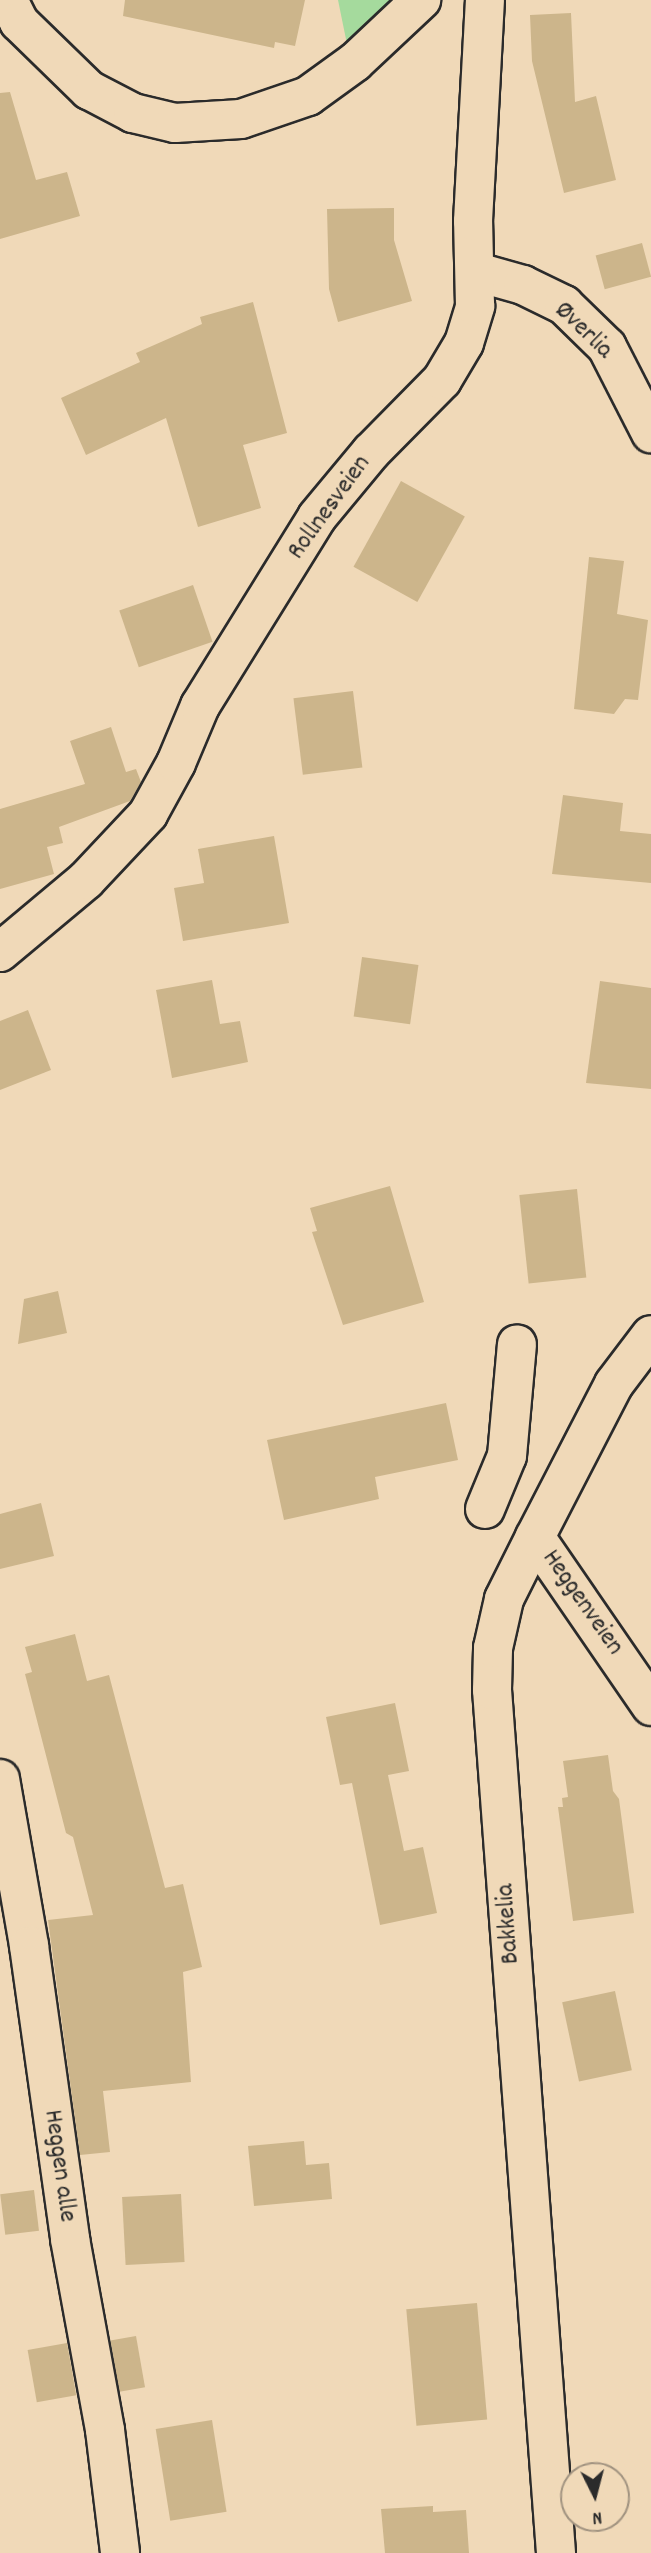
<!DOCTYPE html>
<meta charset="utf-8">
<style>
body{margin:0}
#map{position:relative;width:651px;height:2553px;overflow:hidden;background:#f0d9b8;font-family:Dekko,sans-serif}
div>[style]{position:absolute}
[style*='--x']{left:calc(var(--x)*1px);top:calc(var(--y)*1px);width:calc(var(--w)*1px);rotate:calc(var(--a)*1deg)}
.green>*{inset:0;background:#a5da9d}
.building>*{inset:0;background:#ccb58b;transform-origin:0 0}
.roads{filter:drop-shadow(2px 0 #2b2b2b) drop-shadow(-2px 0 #2b2b2b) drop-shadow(0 2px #2b2b2b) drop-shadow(0 -2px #2b2b2b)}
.minor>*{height:38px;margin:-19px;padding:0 19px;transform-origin:19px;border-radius:19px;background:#f0d9b8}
span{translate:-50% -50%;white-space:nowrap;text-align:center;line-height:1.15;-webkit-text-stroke:5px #f0d9b8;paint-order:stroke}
.street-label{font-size:26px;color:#2b2b2b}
.north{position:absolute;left:560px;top:2462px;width:70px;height:70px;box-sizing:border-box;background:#f0d9b8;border:2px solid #a19380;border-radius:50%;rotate:174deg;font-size:19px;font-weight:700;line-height:28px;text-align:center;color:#2b2b2b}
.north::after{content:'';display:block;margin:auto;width:24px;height:32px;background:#2b2b2b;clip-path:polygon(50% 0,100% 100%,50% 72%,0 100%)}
</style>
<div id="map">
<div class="green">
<div style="clip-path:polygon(338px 0,433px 0,349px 54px)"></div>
</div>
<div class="building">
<div style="clip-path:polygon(125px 0,305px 0,295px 46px,275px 42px,274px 48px,123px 16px)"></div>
<div style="clip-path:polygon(571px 13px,575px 102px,596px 96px,616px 180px,564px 193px,532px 61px,530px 15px)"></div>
<div style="clip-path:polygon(10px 92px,36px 180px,67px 172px,80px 216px,0 239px,0 93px)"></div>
<div style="clip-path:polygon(394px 208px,394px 240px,412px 301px,338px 322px,329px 289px,327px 209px)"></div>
<div style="left:642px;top:243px;width:35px;height:48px;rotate:75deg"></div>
<div style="clip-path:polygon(253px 302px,287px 433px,243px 445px,261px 508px,198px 527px,166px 418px,86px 455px,61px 398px,140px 362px,136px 353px,202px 324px,200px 317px)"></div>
<div style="left:401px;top:481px;width:73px;height:98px;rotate:29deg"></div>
<div style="clip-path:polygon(589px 557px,624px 561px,617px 614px,648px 620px,638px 700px,625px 699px,614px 714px,574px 709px)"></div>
<div style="left:193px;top:585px;width:60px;height:78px;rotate:71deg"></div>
<div style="left:353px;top:691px;width:77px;height:60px;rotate:83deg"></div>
<div style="clip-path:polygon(111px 727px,126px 772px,136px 769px,141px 782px,130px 801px,59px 827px,63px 843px,47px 847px,54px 874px,0 889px,0 809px,85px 784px,70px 741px)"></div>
<div style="clip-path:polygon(563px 795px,623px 803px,620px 831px,651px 834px,651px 883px,552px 874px)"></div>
<div style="clip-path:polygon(274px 836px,289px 923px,183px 941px,174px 888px,204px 883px,198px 849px)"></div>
<div style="left:362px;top:957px;width:57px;height:60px;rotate:8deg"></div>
<div style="clip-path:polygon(212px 980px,220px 1024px,240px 1021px,248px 1062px,172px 1078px,156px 990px)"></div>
<div style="clip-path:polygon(600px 981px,651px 988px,651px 1089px,586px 1083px)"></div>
<div style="clip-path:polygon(28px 1010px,51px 1070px,0 1090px,0 1021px)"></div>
<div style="clip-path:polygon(390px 1186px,424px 1302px,343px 1325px,312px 1232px,317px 1231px,310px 1208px)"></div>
<div style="left:577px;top:1189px;width:89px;height:58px;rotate:84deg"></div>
<div style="clip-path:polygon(58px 1291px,67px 1333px,18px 1344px,24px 1299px)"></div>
<div style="clip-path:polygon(446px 1403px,458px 1460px,375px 1477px,379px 1499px,284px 1520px,267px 1440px)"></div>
<div style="clip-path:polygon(41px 1503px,54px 1556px,0 1569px,0 1514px)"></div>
<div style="clip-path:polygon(75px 1634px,87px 1681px,109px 1675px,165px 1888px,183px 1884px,202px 1967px,183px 1972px,191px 2082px,103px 2091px,110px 2152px,80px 2155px,48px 1920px,93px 1915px,73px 1837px,66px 1833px,25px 1674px,32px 1672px,25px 1647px)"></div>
<div style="clip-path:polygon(395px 1703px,409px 1771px,388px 1775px,404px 1851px,423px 1847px,437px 1913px,380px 1925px,352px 1783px,340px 1785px,326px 1717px)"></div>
<div style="clip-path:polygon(608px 1755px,613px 1791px,619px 1799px,634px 1913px,573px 1921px,558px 1807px,563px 1807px,562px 1798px,568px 1797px,563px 1761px)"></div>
<div style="left:615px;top:1991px;width:81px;height:54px;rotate:78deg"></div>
<div style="clip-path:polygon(304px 2141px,306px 2165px,329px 2163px,332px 2199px,254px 2206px,248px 2146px)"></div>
<div style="left:34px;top:2190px;width:41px;height:34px;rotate:83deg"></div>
<div style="left:181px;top:2194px;width:68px;height:59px;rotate:87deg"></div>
<div style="left:477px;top:2303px;width:117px;height:71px;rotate:85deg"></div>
<div style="left:136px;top:2336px;width:52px;height:26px;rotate:80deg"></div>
<div style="left:67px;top:2343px;width:53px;height:40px;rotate:80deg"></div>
<div style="left:212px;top:2420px;width:93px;height:57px;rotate:81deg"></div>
<div style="clip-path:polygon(433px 2506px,433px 2512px,466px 2510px,469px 2553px,385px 2553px,381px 2509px)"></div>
</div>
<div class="roads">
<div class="minor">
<div style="--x:8;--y:0;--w:25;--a:63"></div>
<div style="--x:19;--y:22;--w:98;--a:44.2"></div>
<div style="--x:89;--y:90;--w:50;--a:27.6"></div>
<div style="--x:133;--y:113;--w:43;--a:13.4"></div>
<div style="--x:175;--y:123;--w:66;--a:-3.5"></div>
<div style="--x:241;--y:119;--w:71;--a:-18.9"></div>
<div style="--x:308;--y:96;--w:58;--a:-35.9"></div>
<div style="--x:355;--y:62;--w:91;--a:-43.2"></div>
<div style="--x:477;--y:272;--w:48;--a:15.8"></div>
<div style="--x:523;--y:285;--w:46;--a:26"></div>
<div style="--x:564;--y:305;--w:60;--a:44.3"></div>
<div style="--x:607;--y:347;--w:97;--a:62.9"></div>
<div style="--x:0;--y:952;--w:112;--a:-39.9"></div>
<div style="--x:86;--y:880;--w:91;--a:-46.8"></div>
<div style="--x:148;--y:814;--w:58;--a:-61.2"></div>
<div style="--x:176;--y:763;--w:62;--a:-67.2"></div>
<div style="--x:200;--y:706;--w:222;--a:-58.2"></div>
<div style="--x:317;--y:517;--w:85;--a:-50.3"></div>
<div style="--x:371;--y:452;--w:101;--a:-45.4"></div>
<div style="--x:442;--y:380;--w:43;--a:-59.3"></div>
<div style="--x:464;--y:343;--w:39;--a:-73"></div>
<div style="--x:475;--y:306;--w:85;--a:-91.3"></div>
<div style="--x:473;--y:221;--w:221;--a:-86.9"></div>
<div style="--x:485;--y:1509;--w:57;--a:-67.5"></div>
<div style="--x:507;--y:1456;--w:112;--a:-84.9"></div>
<div style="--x:535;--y:1537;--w:205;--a:55.5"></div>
<div style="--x:0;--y:1779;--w:169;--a:80.1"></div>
<div style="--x:29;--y:1946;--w:296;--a:82"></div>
<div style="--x:70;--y:2239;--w:194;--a:79.6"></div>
<div style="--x:105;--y:2430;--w:124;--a:83"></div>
<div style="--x:556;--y:2553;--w:865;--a:-94.24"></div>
<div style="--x:492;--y:1690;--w:42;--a:-88.6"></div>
<div style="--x:493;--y:1648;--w:50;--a:-77.3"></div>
<div style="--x:504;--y:1599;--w:69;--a:-63.4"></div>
<div style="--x:535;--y:1537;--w:172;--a:-62.7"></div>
<div style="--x:614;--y:1384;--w:61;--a:-52.9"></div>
</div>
</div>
<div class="street-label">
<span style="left:583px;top:331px;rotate:44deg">Øverlia</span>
<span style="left:330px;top:508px;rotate:-54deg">Rollnesveien</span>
<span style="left:582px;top:1603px;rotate:55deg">Heggenveien</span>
<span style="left:509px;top:1924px;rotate:-94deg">Bakkelia</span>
<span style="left:59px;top:2166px;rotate:82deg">Heggen alle</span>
</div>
<div class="north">N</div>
</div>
